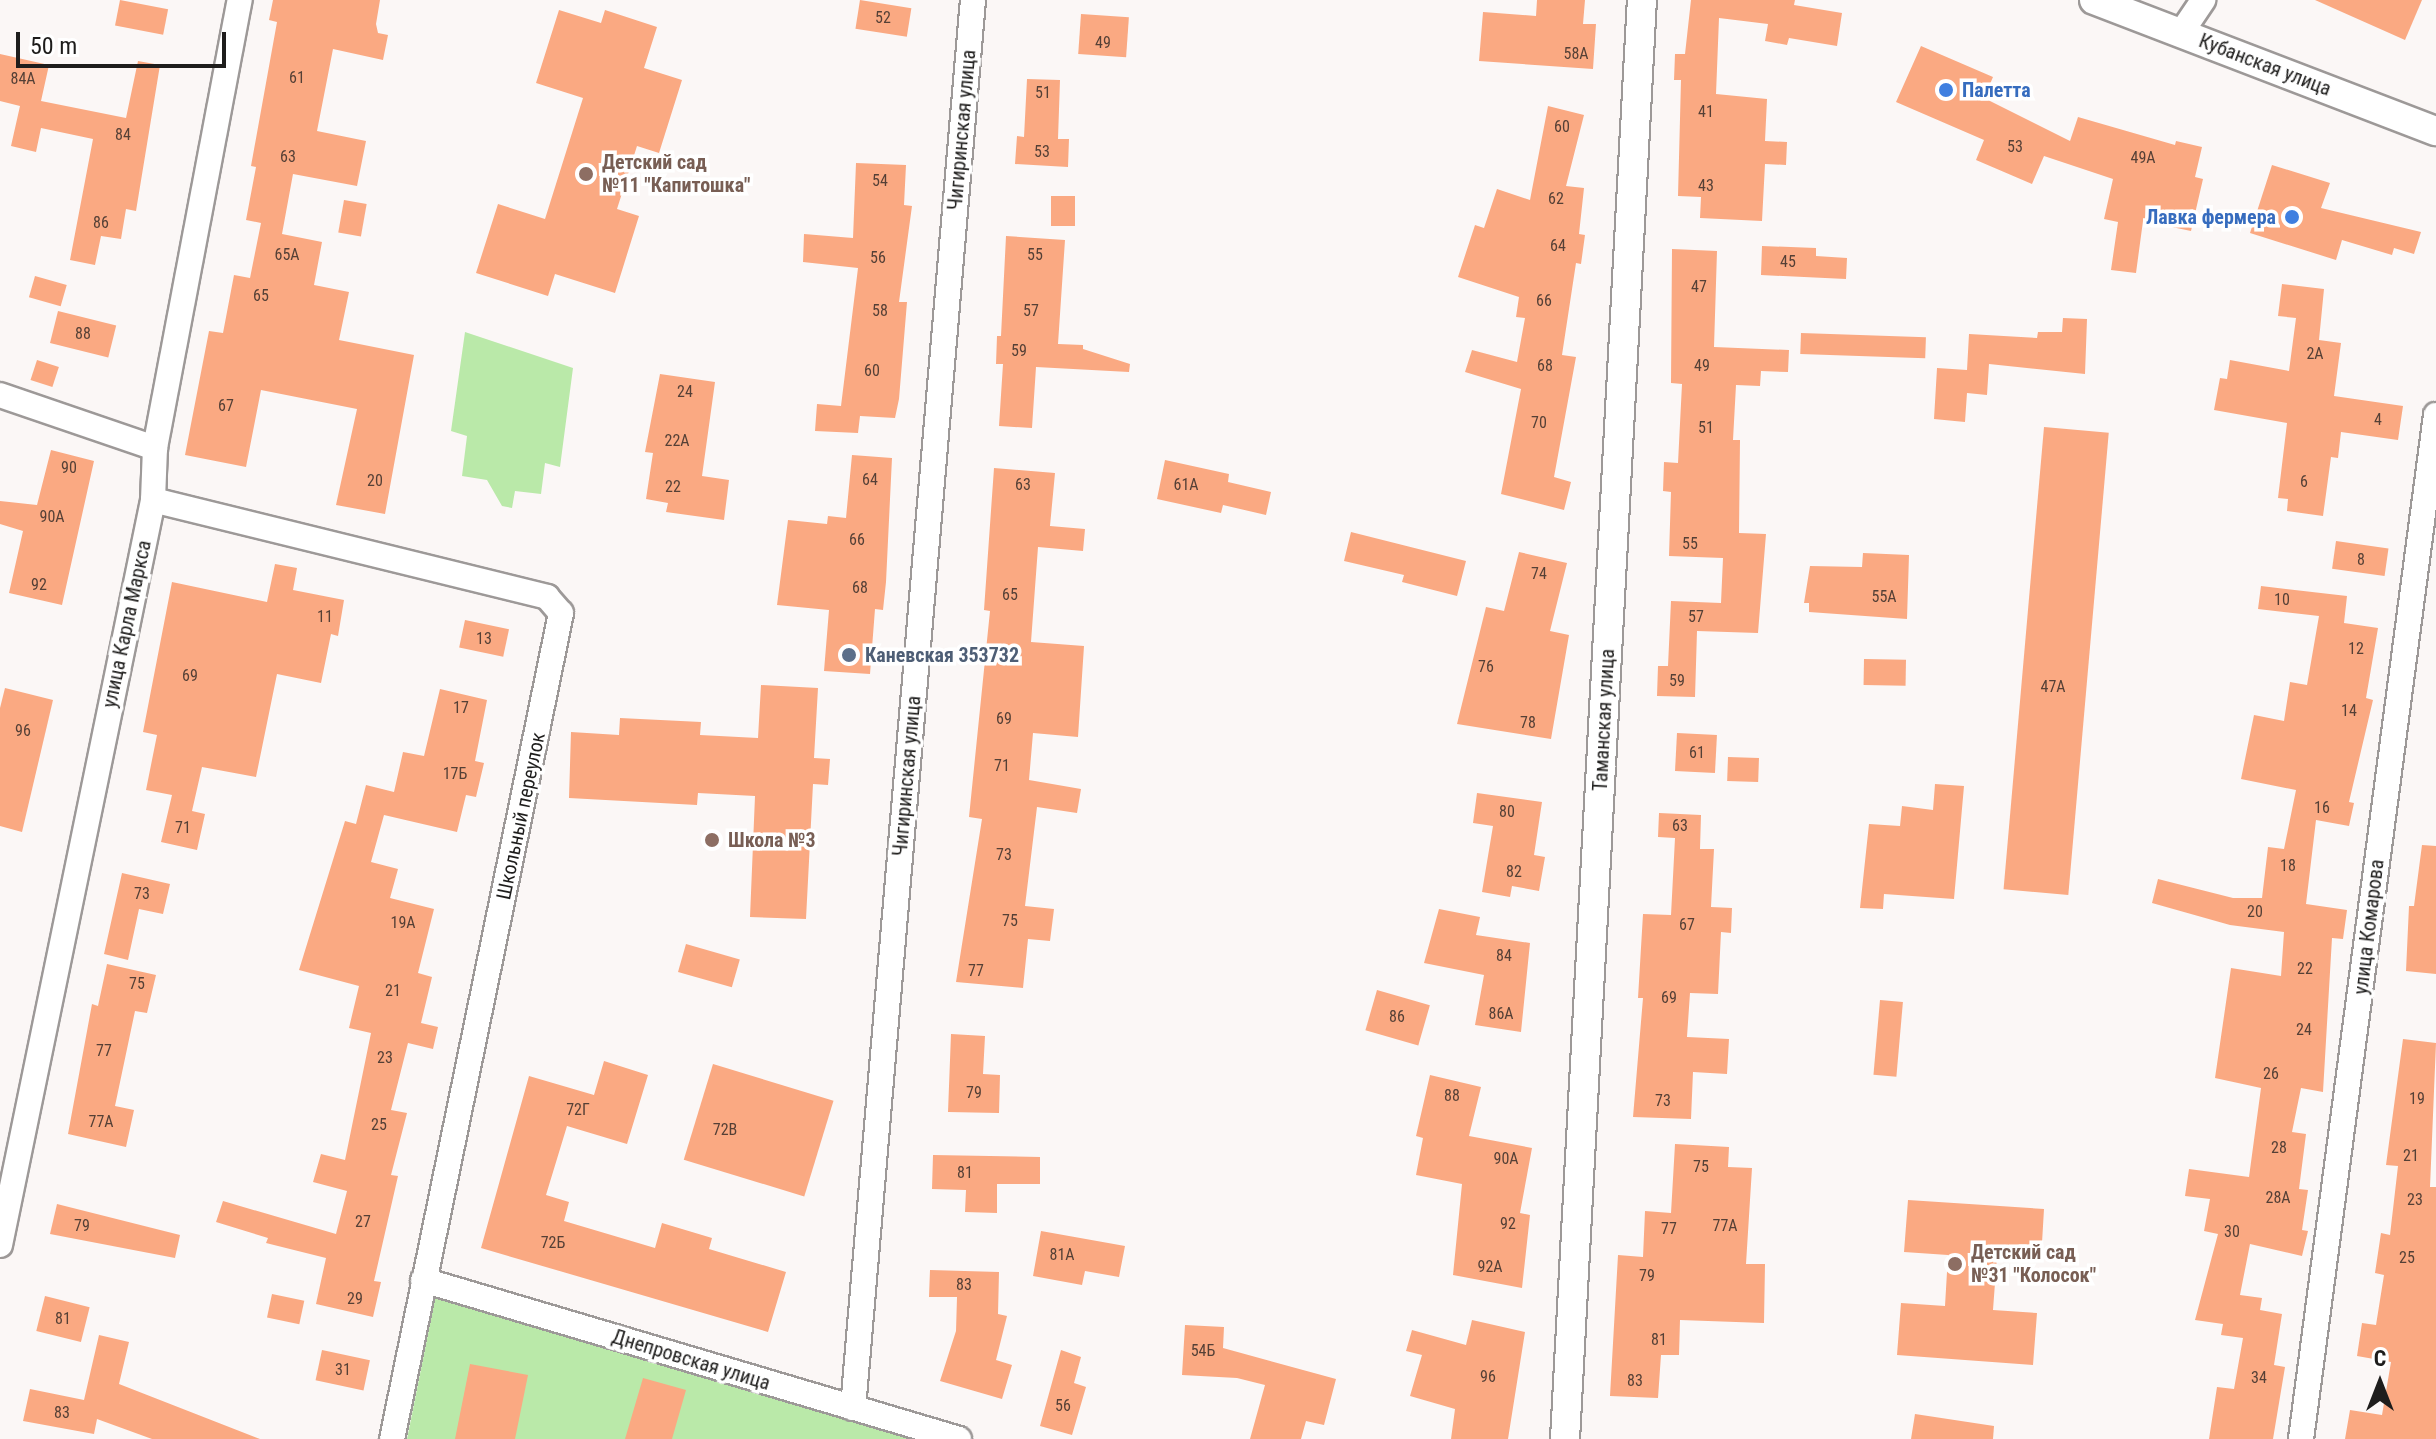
<!DOCTYPE html>
<meta charset="utf-8">
<style>
body{margin:0}
#map{position:relative;width:2436px;height:1439px;overflow:hidden;background:#fbf7f6;font-family:"Roboto Condensed",sans-serif}
div>[style]{position:absolute}
[style*='--x']{left:calc(var(--x)*1px);top:calc(var(--y)*1px);width:calc(var(--w)*1px);rotate:calc(var(--a)*1deg)}
.green>*{inset:0;background:#bae9a9}
.building>*{inset:0;background:#faa982;transform-origin:0 0}
.roads{filter:drop-shadow(2px 0 #9d9998) drop-shadow(-2px 0 #9d9998) drop-shadow(0 2px #9d9998) drop-shadow(0 -2px #9d9998)}
.minor>*{height:24px;margin:-12px;padding:0 12px;transform-origin:12px;border-radius:12px;background:#fff}
.tertiary>*{height:28px;margin:-14px;padding:0 14px;transform-origin:14px;border-radius:14px;background:#fff}
.dots>*{width:22px;height:22px;translate:-50% -50%;box-sizing:border-box;border:4px solid #fff;border-radius:50%}
span{translate:-50% -50%;white-space:nowrap;text-align:center;line-height:1.15;-webkit-text-stroke:7px #fff;paint-order:stroke}
.number-label{font-size:16px;color:#554036}
.number-label span{-webkit-text-stroke-width:0}
.street-label{font-size:20px;color:#1e1d1c}
.shop-label{font-size:20px;color:#366cbe;font-weight:700}
.left{translate:0 -50%;text-align:left}
.right{translate:-100% -50%;text-align:right}
.education-label{font-size:20px;color:#785e54;font-weight:700}
.service-label{font-size:20px;color:#4e5e75;font-weight:700}
.north{position:absolute;left:2340px;top:1343px;width:80px;height:80px;-webkit-text-stroke:6px #fff;paint-order:stroke;rotate:0deg;font-size:22px;font-weight:700;line-height:32px;text-align:center;color:#1e1d1c}
.north::after{content:'';display:block;margin:auto;width:28px;height:36px;background:#1e1d1c;clip-path:polygon(50% 0,100% 100%,50% 72%,0 100%)}
.scale{position:absolute;left:16px;top:32px;width:210px;height:36px;box-sizing:border-box;border:4px solid #1e1d1c;border-top:0;padding-left:10px;font-size:24px;line-height:28px;white-space:nowrap;color:#1e1d1c;-webkit-text-stroke:6px #fff;paint-order:stroke}
</style>
<div id="map">
<div class="green">
<div style="clip-path:polygon(465px 332px,573px 368px,560px 467px,545px 463px,541px 494px,515px 491px,512px 508px,502px 506px,487px 480px,462px 476px,467px 436px,451px 431px)"></div>
<div style="clip-path:polygon(436px 1294px,929px 1439px,407px 1439px)"></div>
</div>
<div class="building">
<div style="left:120px;top:0;width:49px;height:26px;rotate:11deg"></div>
<div style="clip-path:polygon(273px 0,380px 0,376px 24px,378px 33px,388px 35px,383px 60px,333px 49px,317px 131px,366px 141px,357px 186px,293px 174px,282px 234px,322px 242px,314px 285px,349px 292px,339px 340px,414px 355px,385px 514px,336px 505px,357px 409px,261px 390px,246px 467px,185px 455px,209px 331px,223px 333px,234px 275px,250px 278px,261px 223px,246px 220px,256px 167px,251px 166px,277px 22px,269px 20px)"></div>
<div style="left:860px;top:0;width:52px;height:29px;rotate:9deg"></div>
<div style="clip-path:polygon(1537px 0,1585px 0,1583px 24px,1596px 24px,1593px 69px,1479px 61px,1483px 12px,1536px 16px)"></div>
<div style="clip-path:polygon(1691px 0,1795px 0,1794px 5px,1842px 13px,1837px 46px,1789px 38px,1787px 45px,1765px 41px,1768px 24px,1719px 18px,1716px 94px,1767px 99px,1765px 141px,1787px 142px,1786px 165px,1765px 164px,1762px 221px,1700px 218px,1701px 197px,1678px 196px,1681px 80px,1674px 80px,1675px 54px,1685px 54px)"></div>
<div style="clip-path:polygon(2315px 0,2422px 0,2405px 40px)"></div>
<div style="clip-path:polygon(559px 10px,601px 23px,605px 10px,657px 27px,644px 68px,682px 80px,659px 153px,637px 146px,617px 209px,639px 216px,615px 293px,555px 274px,548px 296px,476px 273px,498px 204px,545px 219px,583px 98px,536px 83px)"></div>
<div style="left:1081px;top:14px;width:48px;height:40px;rotate:4deg"></div>
<div style="clip-path:polygon(1921px 46px,1993px 77px,1984px 98px,2070px 141px,2078px 117px,2175px 145px,2176px 141px,2202px 147px,2195px 177px,2203px 179px,2191px 231px,2143px 221px,2136px 273px,2111px 270px,2118px 222px,2104px 219px,2113px 179px,2044px 156px,2032px 184px,1976px 160px,1984px 140px,1896px 102px)"></div>
<div style="clip-path:polygon(0 54px,49px 65px,41px 101px,126px 118px,138px 61px,160px 65px,136px 211px,126px 209px,121px 239px,101px 236px,95px 265px,70px 260px,93px 139px,41px 128px,36px 152px,11px 146px,20px 106px,0 101px)"></div>
<div style="clip-path:polygon(1027px 79px,1060px 80px,1058px 139px,1069px 139px,1068px 167px,1015px 164px,1017px 136px,1024px 137px)"></div>
<div style="clip-path:polygon(1548px 106px,1584px 115px,1566px 186px,1584px 188px,1579px 234px,1585px 235px,1581px 264px,1576px 263px,1562px 355px,1576px 357px,1554px 477px,1571px 482px,1564px 510px,1501px 494px,1521px 389px,1465px 372px,1472px 350px,1517px 362px,1525px 318px,1516px 317px,1519px 297px,1458px 277px,1475px 225px,1484px 228px,1497px 189px,1530px 200px)"></div>
<div style="clip-path:polygon(856px 163px,906px 165px,904px 205px,912px 206px,899px 302px,907px 302px,899px 399px,895px 418px,860px 416px,858px 433px,815px 431px,817px 404px,841px 406px,858px 268px,803px 262px,804px 234px,853px 238px)"></div>
<div style="clip-path:polygon(2272px 165px,2330px 183px,2321px 208px,2421px 232px,2414px 254px,2394px 248px,2392px 255px,2342px 240px,2336px 260px,2250px 233px)"></div>
<div style="left:1051px;top:196px;width:24px;height:30px"></div>
<div style="left:344px;top:200px;width:23px;height:33px;rotate:10deg"></div>
<div style="clip-path:polygon(1006px 236px,1065px 240px,1058px 344px,1083px 345px,1083px 349px,1130px 364px,1129px 372px,1036px 367px,1032px 428px,999px 426px,1003px 364px,996px 364px,997px 336px,1001px 336px)"></div>
<div style="clip-path:polygon(1762px 246px,1816px 248px,1816px 256px,1847px 258px,1846px 279px,1761px 275px)"></div>
<div style="clip-path:polygon(1672px 249px,1717px 251px,1714px 347px,1789px 350px,1788px 372px,1761px 371px,1760px 386px,1736px 385px,1733px 440px,1740px 440px,1739px 533px,1766px 534px,1758px 633px,1697px 631px,1695px 697px,1657px 696px,1658px 666px,1668px 666px,1671px 601px,1721px 603px,1723px 558px,1669px 556px,1671px 492px,1663px 491px,1664px 462px,1678px 463px,1682px 384px,1671px 383px)"></div>
<div style="left:35px;top:276px;width:33px;height:22px;rotate:16deg"></div>
<div style="clip-path:polygon(2282px 284px,2324px 289px,2319px 340px,2341px 343px,2334px 396px,2403px 406px,2398px 440px,2341px 432px,2338px 458px,2331px 457px,2323px 516px,2287px 511px,2288px 499px,2278px 498px,2287px 423px,2214px 410px,2220px 378px,2227px 379px,2230px 360px,2289px 371px,2296px 318px,2278px 316px)"></div>
<div style="left:58px;top:311px;width:60px;height:33px;rotate:14deg"></div>
<div style="clip-path:polygon(2063px 318px,2087px 319px,2085px 374px,1989px 364px,1987px 395px,1967px 393px,1965px 422px,1934px 419px,1937px 368px,1967px 370px,1969px 334px,2037px 338px,2038px 332px,2062px 332px)"></div>
<div style="left:1801px;top:333px;width:125px;height:21px;rotate:2deg"></div>
<div style="left:37px;top:360px;width:23px;height:21px;rotate:18deg"></div>
<div style="clip-path:polygon(660px 374px,715px 382px,702px 476px,729px 480px,724px 520px,666px 512px,668px 503px,646px 499px,653px 453px,645px 452px)"></div>
<div style="left:2044px;top:427px;width:65px;height:464px;rotate:5deg"></div>
<div style="clip-path:polygon(51px 450px,94px 461px,62px 605px,9px 593px,23px 531px,0 524px,0 501px,37px 505px)"></div>
<div style="clip-path:polygon(852px 455px,892px 458px,886px 582px,883px 610px,875px 609px,870px 674px,824px 671px,829px 610px,777px 605px,788px 520px,827px 524px,828px 516px,846px 518px)"></div>
<div style="clip-path:polygon(1165px 460px,1229px 474px,1228px 482px,1271px 492px,1266px 515px,1223px 505px,1221px 513px,1157px 499px)"></div>
<div style="clip-path:polygon(994px 468px,1055px 473px,1050px 526px,1085px 529px,1083px 551px,1038px 547px,1031px 642px,1084px 646px,1078px 737px,1033px 733px,1029px 780px,1081px 789px,1077px 813px,1037px 807px,1025px 906px,1054px 909px,1050px 941px,1028px 939px,1023px 988px,956px 982px,982px 819px,969px 817px,990px 611px,984px 610px)"></div>
<div style="clip-path:polygon(1351px 532px,1466px 561px,1457px 596px,1402px 582px,1404px 575px,1344px 561px)"></div>
<div style="left:2336px;top:541px;width:53px;height:28px;rotate:8deg"></div>
<div style="clip-path:polygon(1519px 552px,1567px 563px,1550px 631px,1569px 635px,1551px 739px,1457px 724px,1486px 607px,1504px 611px)"></div>
<div style="clip-path:polygon(1863px 553px,1909px 555px,1907px 619px,1809px 612px,1809px 603px,1804px 603px,1810px 566px,1862px 567px)"></div>
<div style="clip-path:polygon(275px 564px,297px 568px,293px 590px,344px 600px,338px 636px,331px 634px,321px 683px,277px 674px,256px 777px,202px 767px,192px 811px,205px 814px,197px 850px,161px 842px,172px 795px,146px 790px,157px 735px,143px 732px,172px 582px,267px 602px)"></div>
<div style="clip-path:polygon(2261px 586px,2347px 596px,2344px 623px,2378px 628px,2366px 698px,2373px 700px,2349px 802px,2354px 803px,2349px 826px,2316px 820px,2306px 904px,2347px 910px,2343px 939px,2332px 938px,2323px 1092px,2301px 1088px,2292px 1132px,2306px 1134px,2299px 1189px,2308px 1190px,2302px 1230px,2308px 1231px,2302px 1256px,2250px 1244px,2240px 1295px,2262px 1298px,2260px 1310px,2282px 1314px,2274px 1365px,2285px 1367px,2273px 1439px,2209px 1439px,2217px 1387px,2234px 1389px,2243px 1338px,2221px 1335px,2223px 1324px,2195px 1320px,2218px 1234px,2204px 1231px,2210px 1199px,2185px 1196px,2189px 1169px,2249px 1177px,2261px 1088px,2215px 1078px,2231px 968px,2281px 976px,2284px 932px,2230px 925px,2152px 903px,2158px 879px,2233px 898px,2262px 898px,2268px 847px,2284px 849px,2296px 790px,2241px 779px,2254px 715px,2284px 721px,2290px 682px,2307px 685px,2319px 616px,2258px 609px)"></div>
<div style="left:465px;top:620px;width:45px;height:28px;rotate:12deg"></div>
<div style="left:1864px;top:659px;width:42px;height:26px;rotate:1deg"></div>
<div style="clip-path:polygon(761px 685px,818px 688px,814px 758px,830px 759px,828px 785px,813px 784px,806px 919px,750px 917px,755px 796px,698px 793px,697px 805px,569px 798px,571px 732px,619px 735px,620px 718px,701px 722px,700px 735px,758px 738px)"></div>
<div style="clip-path:polygon(5px 688px,53px 700px,22px 832px,0 826px,0 708px)"></div>
<div style="clip-path:polygon(440px 689px,487px 700px,475px 761px,484px 763px,476px 797px,466px 795px,457px 832px,384px 815px,371px 862px,398px 869px,390px 898px,434px 909px,418px 973px,432px 977px,421px 1023px,438px 1027px,433px 1049px,408px 1043px,391px 1110px,407px 1113px,391px 1175px,398px 1176px,374px 1281px,381px 1282px,373px 1317px,316px 1304px,326px 1258px,266px 1243px,268px 1238px,216px 1222px,223px 1201px,336px 1234px,347px 1191px,313px 1182px,321px 1154px,345px 1160px,371px 1033px,349px 1028px,359px 986px,299px 970px,345px 821px,356px 824px,366px 785px,394px 792px,403px 752px,424px 756px)"></div>
<div style="left:1677px;top:733px;width:40px;height:38px;rotate:3deg"></div>
<div style="left:1728px;top:757px;width:31px;height:24px;rotate:2deg"></div>
<div style="clip-path:polygon(1935px 784px,1964px 786px,1954px 899px,1884px 894px,1883px 909px,1860px 908px,1869px 824px,1900px 826px,1902px 806px,1933px 810px)"></div>
<div style="clip-path:polygon(1477px 793px,1542px 802px,1534px 855px,1545px 857px,1539px 891px,1512px 886px,1510px 897px,1482px 892px,1493px 826px,1473px 823px)"></div>
<div style="clip-path:polygon(1659px 813px,1701px 815px,1700px 849px,1714px 849px,1711px 907px,1732px 908px,1731px 933px,1721px 932px,1718px 994px,1690px 993px,1687px 1037px,1729px 1039px,1727px 1074px,1693px 1072px,1691px 1119px,1633px 1117px,1643px 998px,1638px 998px,1643px 914px,1671px 915px,1675px 838px,1658px 837px)"></div>
<div style="clip-path:polygon(2422px 845px,2436px 846px,2436px 974px,2406px 971px,2409px 906px,2414px 906px)"></div>
<div style="clip-path:polygon(122px 873px,170px 884px,163px 914px,139px 909px,128px 960px,104px 954px)"></div>
<div style="clip-path:polygon(1439px 909px,1480px 917px,1476px 935px,1530px 943px,1521px 1032px,1475px 1025px,1484px 975px,1424px 963px)"></div>
<div style="left:686px;top:944px;width:56px;height:29px;rotate:16deg"></div>
<div style="clip-path:polygon(107px 964px,156px 975px,147px 1013px,135px 1011px,115px 1106px,134px 1110px,126px 1147px,68px 1134px,92px 1004px,98px 1006px)"></div>
<div style="left:1377px;top:990px;width:55px;height:42px;rotate:16deg"></div>
<div style="left:1880px;top:1000px;width:23px;height:75px;rotate:5deg"></div>
<div style="clip-path:polygon(951px 1034px,985px 1036px,983px 1074px,1000px 1075px,999px 1113px,948px 1112px)"></div>
<div style="clip-path:polygon(2403px 1039px,2436px 1043px,2430px 1187px,2436px 1187px,2436px 1439px,2345px 1439px,2350px 1410px,2382px 1415px,2391px 1362px,2357px 1356px,2362px 1323px,2376px 1325px,2384px 1275px,2375px 1273px,2381px 1233px,2390px 1235px,2398px 1166px,2386px 1165px)"></div>
<div style="clip-path:polygon(604px 1061px,648px 1075px,627px 1144px,567px 1126px,546px 1195px,569px 1202px,564px 1221px,655px 1248px,662px 1223px,712px 1238px,709px 1249px,786px 1272px,768px 1332px,481px 1248px,529px 1076px,594px 1095px)"></div>
<div style="left:713px;top:1064px;width:126px;height:100px;rotate:17deg"></div>
<div style="clip-path:polygon(1430px 1075px,1481px 1087px,1469px 1136px,1532px 1148px,1520px 1213px,1530px 1215px,1522px 1288px,1453px 1275px,1462px 1184px,1416px 1175px,1423px 1138px,1416px 1136px)"></div>
<div style="clip-path:polygon(1675px 1144px,1729px 1147px,1728px 1167px,1752px 1168px,1746px 1264px,1765px 1264px,1764px 1323px,1680px 1320px,1679px 1355px,1661px 1355px,1658px 1398px,1610px 1396px,1618px 1255px,1643px 1257px,1645px 1211px,1671px 1213px)"></div>
<div style="clip-path:polygon(933px 1155px,1040px 1157px,1040px 1184px,997px 1184px,997px 1213px,965px 1212px,966px 1190px,932px 1189px)"></div>
<div style="clip-path:polygon(1908px 1200px,2044px 1209px,2041px 1260px,1997px 1256px,1993px 1310px,2037px 1313px,2033px 1365px,1897px 1355px,1901px 1303px,1945px 1306px,1948px 1255px,1904px 1252px)"></div>
<div style="clip-path:polygon(57px 1204px,180px 1235px,175px 1258px,50px 1234px)"></div>
<div style="clip-path:polygon(1041px 1231px,1125px 1246px,1119px 1277px,1085px 1271px,1082px 1285px,1033px 1276px)"></div>
<div style="clip-path:polygon(930px 1270px,999px 1272px,998px 1314px,1007px 1316px,996px 1360px,1012px 1365px,1002px 1399px,940px 1381px,956px 1331px,957px 1297px,929px 1297px)"></div>
<div style="left:272px;top:1294px;width:33px;height:24px;rotate:12deg"></div>
<div style="left:45px;top:1296px;width:46px;height:36px;rotate:14deg"></div>
<div style="clip-path:polygon(1472px 1320px,1525px 1332px,1508px 1439px,1451px 1439px,1455px 1409px,1410px 1396px,1422px 1355px,1406px 1351px,1412px 1330px,1466px 1345px)"></div>
<div style="clip-path:polygon(1185px 1325px,1224px 1327px,1223px 1348px,1336px 1379px,1324px 1425px,1306px 1421px,1301px 1439px,1250px 1439px,1265px 1385px,1237px 1378px,1182px 1375px)"></div>
<div style="clip-path:polygon(99px 1335px,129px 1342px,119px 1384px,260px 1439px,152px 1439px,97px 1419px,94px 1434px,23px 1421px,30px 1389px,84px 1400px)"></div>
<div style="left:322px;top:1350px;width:49px;height:31px;rotate:12deg"></div>
<div style="clip-path:polygon(1061px 1350px,1081px 1357px,1074px 1383px,1086px 1387px,1072px 1435px,1040px 1426px)"></div>
<div style="clip-path:polygon(470px 1364px,528px 1375px,515px 1439px,455px 1439px)"></div>
<div style="clip-path:polygon(643px 1378px,686px 1390px,672px 1439px,625px 1439px)"></div>
<div style="clip-path:polygon(1915px 1414px,1994px 1426px,1993px 1439px,1911px 1439px)"></div>
</div>
<div class="roads">
<div class="minor">
<div style="--x:2181;--y:33;--w:40;--a:-56"></div>
<div style="--x:0;--y:395;--w:164;--a:18.9"></div>
<div style="--x:153;--y:500;--w:406;--a:13.8"></div>
<div style="--x:547;--y:597;--w:21;--a:49"></div>
<div style="--x:561;--y:613;--w:843;--a:101.56"></div>
<div style="--x:0;--y:1245;--w:761;--a:-78.39"></div>
<div style="--x:153;--y:500;--w:52;--a:-87.8"></div>
<div style="--x:155;--y:448;--w:456;--a:-79.3"></div>
<div style="--x:423;--y:1280;--w:559;--a:16.52"></div>
<div style="--x:853;--y:1408;--w:1413;--a:-85.13"></div>
<div style="--x:2301;--y:1439;--w:1033;--a:-82.49"></div>
</div>
<div class="tertiary">
<div style="--x:2094;--y:0;--w:366;--a:21"></div>
<div style="--x:1565;--y:1439;--w:1441;--a:-86.94"></div>
</div>
</div>
<div class="dots">
<div style="left:1946px;top:90px;background:#3f7fe0"></div>
<div style="left:586px;top:174px;background:#8d6e63"></div>
<div style="left:2292px;top:217px;background:#3f7fe0"></div>
<div style="left:849px;top:655px;background:#5c6f8a"></div>
<div style="left:712px;top:840px;background:#8d6e63"></div>
<div style="left:1955px;top:1264px;background:#8d6e63"></div>
</div>
<div class="number-label">
<span style="left:883px;top:18px">52</span>
<span style="left:1103px;top:43px">49</span>
<span style="left:1576px;top:54px">58А</span>
<span style="left:297px;top:78px">61</span>
<span style="left:23px;top:79px">84А</span>
<span style="left:1043px;top:93px">51</span>
<span style="left:1706px;top:112px">41</span>
<span style="left:1562px;top:127px">60</span>
<span style="left:123px;top:135px">84</span>
<span style="left:2015px;top:147px">53</span>
<span style="left:1042px;top:152px">53</span>
<span style="left:288px;top:157px">63</span>
<span style="left:2143px;top:158px">49А</span>
<span style="left:880px;top:181px">54</span>
<span style="left:1706px;top:186px">43</span>
<span style="left:1556px;top:199px">62</span>
<span style="left:101px;top:223px">86</span>
<span style="left:1558px;top:246px">64</span>
<span style="left:287px;top:255px">65А</span>
<span style="left:1035px;top:255px">55</span>
<span style="left:878px;top:258px">56</span>
<span style="left:1788px;top:262px">45</span>
<span style="left:1699px;top:287px">47</span>
<span style="left:261px;top:296px">65</span>
<span style="left:1544px;top:301px">66</span>
<span style="left:880px;top:311px">58</span>
<span style="left:1031px;top:311px">57</span>
<span style="left:83px;top:334px">88</span>
<span style="left:1019px;top:351px">59</span>
<span style="left:2315px;top:354px">2А</span>
<span style="left:1545px;top:366px">68</span>
<span style="left:1702px;top:366px">49</span>
<span style="left:872px;top:371px">60</span>
<span style="left:685px;top:392px">24</span>
<span style="left:226px;top:406px">67</span>
<span style="left:2378px;top:420px">4</span>
<span style="left:1539px;top:423px">70</span>
<span style="left:1706px;top:428px">51</span>
<span style="left:677px;top:441px">22А</span>
<span style="left:69px;top:468px">90</span>
<span style="left:870px;top:480px">64</span>
<span style="left:375px;top:481px">20</span>
<span style="left:2304px;top:482px">6</span>
<span style="left:1023px;top:485px">63</span>
<span style="left:1186px;top:485px">61А</span>
<span style="left:673px;top:487px">22</span>
<span style="left:52px;top:517px">90А</span>
<span style="left:857px;top:540px">66</span>
<span style="left:1690px;top:544px">55</span>
<span style="left:2361px;top:560px">8</span>
<span style="left:1539px;top:574px">74</span>
<span style="left:39px;top:585px">92</span>
<span style="left:860px;top:588px">68</span>
<span style="left:1010px;top:595px">65</span>
<span style="left:1884px;top:597px">55А</span>
<span style="left:2282px;top:600px">10</span>
<span style="left:325px;top:617px">11</span>
<span style="left:1696px;top:617px">57</span>
<span style="left:484px;top:639px">13</span>
<span style="left:2356px;top:649px">12</span>
<span style="left:1486px;top:667px">76</span>
<span style="left:190px;top:676px">69</span>
<span style="left:1677px;top:681px">59</span>
<span style="left:2053px;top:687px">47А</span>
<span style="left:461px;top:708px">17</span>
<span style="left:2349px;top:711px">14</span>
<span style="left:1004px;top:719px">69</span>
<span style="left:1528px;top:723px">78</span>
<span style="left:23px;top:731px">96</span>
<span style="left:1697px;top:753px">61</span>
<span style="left:1002px;top:766px">71</span>
<span style="left:455px;top:774px">17Б</span>
<span style="left:2322px;top:808px">16</span>
<span style="left:1507px;top:812px">80</span>
<span style="left:1680px;top:826px">63</span>
<span style="left:183px;top:828px">71</span>
<span style="left:1004px;top:855px">73</span>
<span style="left:2288px;top:866px">18</span>
<span style="left:1514px;top:872px">82</span>
<span style="left:142px;top:894px">73</span>
<span style="left:2255px;top:912px">20</span>
<span style="left:1010px;top:921px">75</span>
<span style="left:403px;top:923px">19А</span>
<span style="left:1687px;top:925px">67</span>
<span style="left:1504px;top:956px">84</span>
<span style="left:2305px;top:969px">22</span>
<span style="left:976px;top:971px">77</span>
<span style="left:137px;top:984px">75</span>
<span style="left:393px;top:991px">21</span>
<span style="left:1669px;top:998px">69</span>
<span style="left:1501px;top:1014px">86А</span>
<span style="left:1397px;top:1017px">86</span>
<span style="left:2304px;top:1030px">24</span>
<span style="left:104px;top:1051px">77</span>
<span style="left:385px;top:1058px">23</span>
<span style="left:2271px;top:1074px">26</span>
<span style="left:974px;top:1093px">79</span>
<span style="left:1452px;top:1096px">88</span>
<span style="left:2417px;top:1099px">19</span>
<span style="left:1663px;top:1101px">73</span>
<span style="left:578px;top:1110px">72Г</span>
<span style="left:101px;top:1122px">77А</span>
<span style="left:379px;top:1125px">25</span>
<span style="left:725px;top:1130px">72В</span>
<span style="left:2279px;top:1148px">28</span>
<span style="left:2411px;top:1156px">21</span>
<span style="left:1506px;top:1159px">90А</span>
<span style="left:1701px;top:1167px">75</span>
<span style="left:965px;top:1173px">81</span>
<span style="left:2278px;top:1198px">28А</span>
<span style="left:2415px;top:1200px">23</span>
<span style="left:363px;top:1222px">27</span>
<span style="left:1508px;top:1224px">92</span>
<span style="left:82px;top:1226px">79</span>
<span style="left:1725px;top:1226px">77А</span>
<span style="left:1669px;top:1229px">77</span>
<span style="left:2232px;top:1232px">30</span>
<span style="left:553px;top:1243px">72Б</span>
<span style="left:1062px;top:1255px">81А</span>
<span style="left:2407px;top:1258px">25</span>
<span style="left:1490px;top:1267px">92А</span>
<span style="left:1647px;top:1276px">79</span>
<span style="left:964px;top:1285px">83</span>
<span style="left:355px;top:1299px">29</span>
<span style="left:63px;top:1319px">81</span>
<span style="left:1659px;top:1340px">81</span>
<span style="left:1203px;top:1351px">54Б</span>
<span style="left:343px;top:1370px">31</span>
<span style="left:1488px;top:1377px">96</span>
<span style="left:2259px;top:1378px">34</span>
<span style="left:1635px;top:1381px">83</span>
<span style="left:1063px;top:1406px">56</span>
<span style="left:62px;top:1413px">83</span>
</div>
<div class="street-label">
<span style="left:2265px;top:65px;rotate:21deg">Кубанская улица</span>
<span style="left:962px;top:130px;rotate:-85deg">Чигиринская улица</span>
<span style="left:127px;top:624px;rotate:-78deg">улица Карла Маркса</span>
<span style="left:1604px;top:720px;rotate:-87deg">Таманская улица</span>
<span style="left:907px;top:776px;rotate:-85deg">Чигиринская улица</span>
<span style="left:521px;top:816px;rotate:-78deg">Школьный переулок</span>
<span style="left:2369px;top:927px;rotate:-83deg">улица Комарова</span>
<span style="left:691px;top:1360px;rotate:17deg">Днепровская улица</span>
</div>
<div class="shop-label">
<span class="left" style="left:1962px;top:90px">Палетта</span>
<span class="right" style="left:2276px;top:217px">Лавка фермера</span>
</div>
<div class="education-label">
<span class="left" style="left:602px;top:174px">Детский сад<br>№11 "Капитошка"</span>
<span class="left" style="left:728px;top:840px">Школа №3</span>
<span class="left" style="left:1971px;top:1264px">Детский сад<br>№31 "Колосок"</span>
</div>
<div class="service-label">
<span class="left" style="left:865px;top:655px">Каневская 353732</span>
</div>
<div class="north">С</div>
<div class="scale">50 m</div>
</div>
